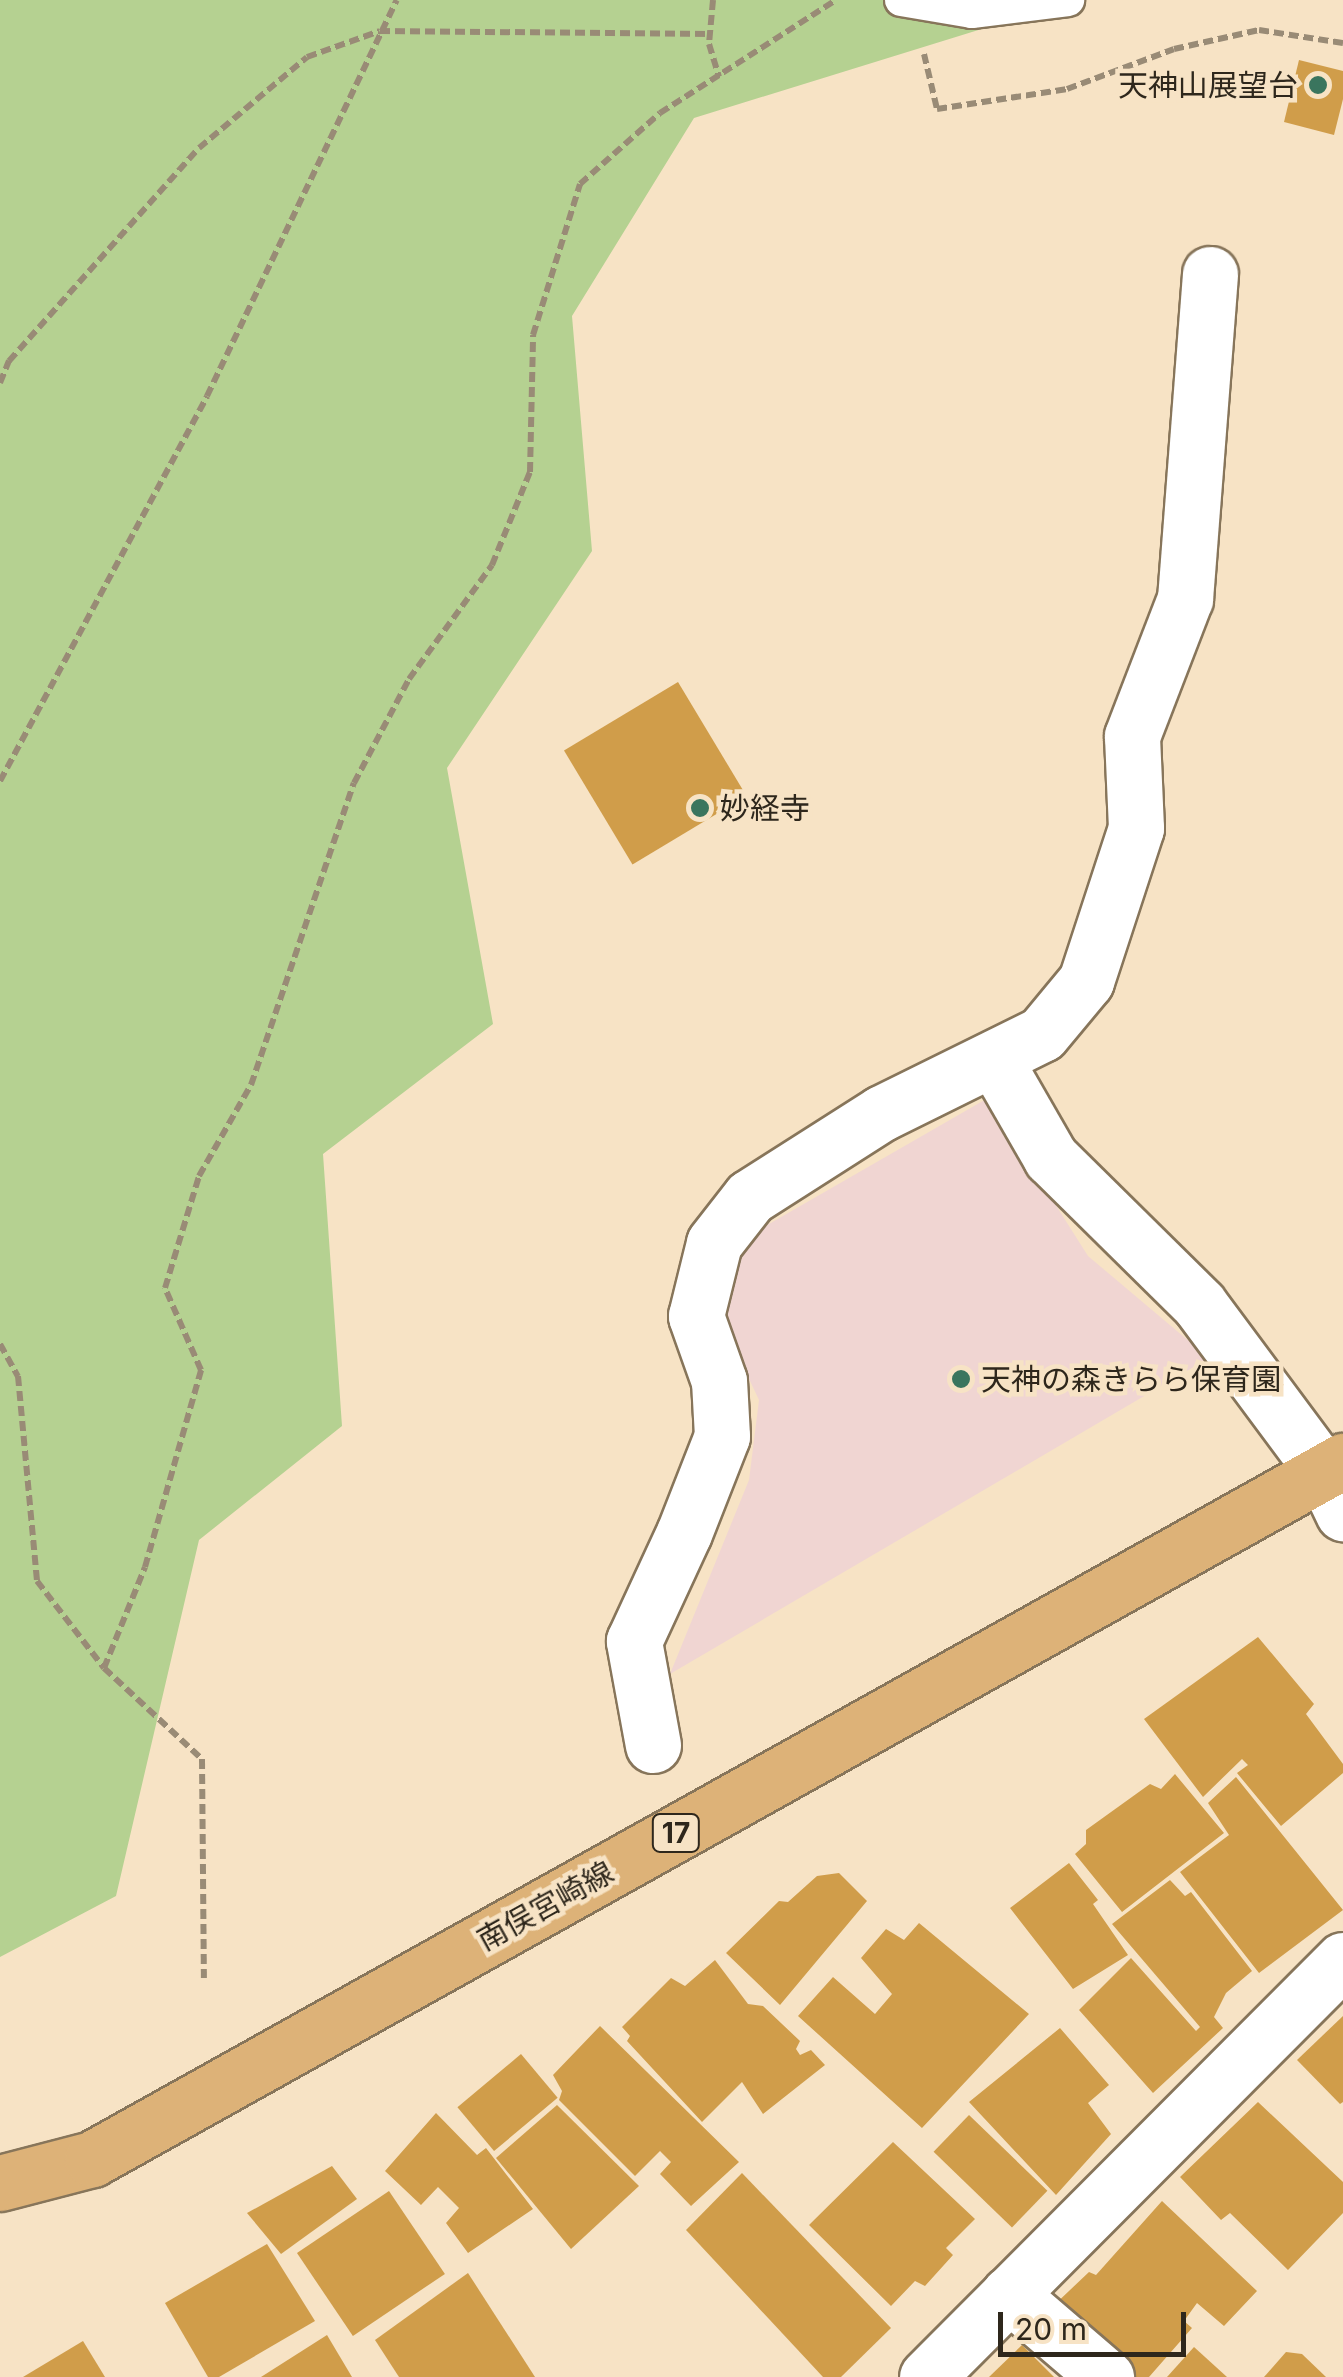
<!DOCTYPE html>
<meta charset="utf-8">
<style>
body{margin:0}
#map{position:relative;width:1343px;height:2377px;overflow:hidden;background:#f7e3c5;font-family:Inter,"Noto Sans JP",sans-serif}
div>[style]{position:absolute}
[style*='--x']{left:calc(var(--x)*1px);top:calc(var(--y)*1px);width:calc(var(--w)*1px);rotate:calc(var(--a)*1deg)}
.education>*{inset:0;background:#f0d5d2}
.green>*{inset:0;background:#b5d191}
.building>*{inset:0;background:#d09d4a;transform-origin:0 0}
.path>*{height:6px;margin-top:-3px;transform-origin:0;background:repeating-linear-gradient(90deg,#998b76 0 10px,transparent 0 15px)}
.roads{filter:drop-shadow(2px 0 #87755a) drop-shadow(-2px 0 #87755a) drop-shadow(0 2px #87755a) drop-shadow(0 -2px #87755a)}
.service>*{height:32px;margin:-16px;padding:0 16px;transform-origin:16px;border-radius:16px;background:#fff}
.minor>*{height:55px;margin:-27.5px;padding:0 27.5px;transform-origin:27.5px;border-radius:27.5px;background:#fff}
.tertiary>*{height:55px;margin:-27.5px;padding:0 27.5px;transform-origin:27.5px;border-radius:27.5px;background:#fff}
.primary>*{height:55px;margin:-27.5px;padding:0 27.5px;transform-origin:27.5px;border-radius:27.5px;background:#ddb278}
.dots>*{width:28px;height:28px;translate:-50% -50%;box-sizing:border-box;border:5px solid #f7e3c5;border-radius:50%}
span{translate:-50% -50%;white-space:nowrap;text-align:center;line-height:1.15;-webkit-text-stroke:9px #f7e3c5;paint-order:stroke}
.shield-label span{padding:2px 8px;background:#f7e3c5;border:2px solid;border-radius:8px;-webkit-text-stroke-width:0}
.shield-label{font-size:28px;color:#2e271c;font-weight:700}
.poi-label{font-size:30px;color:#2e271c}
.right{translate:-100% -50%;text-align:right}
.left{translate:0 -50%;text-align:left}
.street-label{font-size:30px;color:#2e271c}
.scale{position:absolute;left:998px;top:2312px;width:188px;height:45px;box-sizing:border-box;border:5px solid #2e271c;border-top:0;padding-left:12px;font-size:30px;line-height:35px;white-space:nowrap;color:#2e271c;-webkit-text-stroke:8px #f7e3c5;paint-order:stroke}
</style>
<div id="map">
<div class="education">
<div style="clip-path:polygon(988px 1098px,1088px 1256px,1209px 1358px,670px 1674px,749px 1480px,759px 1400px,727px 1332px,727px 1283px,750px 1235px)"></div>
</div>
<div class="green">
<div style="clip-path:polygon(0 0,1075px 0,694px 118px,572px 316px,592px 551px,447px 768px,493px 1024px,323px 1154px,342px 1426px,199px 1540px,116px 1896px,0 1957px)"></div>
</div>
<div class="building">
<div style="clip-path:polygon(1299px 60px,1343px 71px,1343px 99px,1334px 135px,1284px 122px)"></div>
<div style="left:678px;top:682px;width:133px;height:133px;rotate:59deg"></div>
<div style="clip-path:polygon(1258px 1637px,1314px 1704px,1306px 1714px,1343px 1764px,1343px 1773px,1281px 1826px,1237px 1773px,1248px 1765px,1242px 1759px,1203px 1797px,1144px 1719px)"></div>
<div style="clip-path:polygon(1175px 1774px,1224px 1833px,1122px 1912px,1075px 1854px,1086px 1844px,1086px 1830px,1150px 1784px,1161px 1789px)"></div>
<div style="clip-path:polygon(1236px 1777px,1343px 1910px,1259px 1973px,1180px 1872px,1229px 1835px,1208px 1803px)"></div>
<div style="clip-path:polygon(1069px 1863px,1098px 1900px,1093px 1904px,1128px 1955px,1073px 1989px,1010px 1908px)"></div>
<div style="clip-path:polygon(839px 1873px,867px 1901px,780px 2005px,726px 1953px,779px 1901px,788px 1902px,817px 1876px)"></div>
<div style="clip-path:polygon(1170px 1880px,1185px 1896px,1191px 1892px,1252px 1971px,1226px 1993px,1214px 2017px,1223px 2028px,1153px 2093px,1079px 2010px,1131px 1958px,1196px 2031px,1200px 2027px,1112px 1924px)"></div>
<div style="clip-path:polygon(919px 1923px,1029px 2014px,922px 2128px,798px 2016px,833px 1977px,875px 2014px,892px 1994px,861px 1958px,886px 1929px,904px 1940px)"></div>
<div style="clip-path:polygon(715px 1960px,748px 2004px,763px 2006px,800px 2041px,796px 2049px,800px 2055px,811px 2050px,825px 2065px,763px 2114px,742px 2082px,702px 2122px,627px 2041px,630px 2036px,622px 2027px,671px 1978px,685px 1986px)"></div>
<div style="clip-path:polygon(1343px 2016px,1343px 2102px,1340px 2104px,1297px 2060px)"></div>
<div style="clip-path:polygon(600px 2026px,739px 2162px,691px 2206px,660px 2174px,671px 2162px,660px 2151px,635px 2176px,559px 2100px,562px 2091px,553px 2075px)"></div>
<div style="clip-path:polygon(1060px 2028px,1109px 2085px,1088px 2103px,1111px 2134px,1056px 2195px,969px 2102px)"></div>
<div style="left:521px;top:2054px;width:57px;height:83px;rotate:50deg"></div>
<div style="clip-path:polygon(1258px 2102px,1343px 2182px,1343px 2213px,1288px 2270px,1230px 2213px,1221px 2220px,1180px 2177px)"></div>
<div style="clip-path:polygon(557px 2105px,639px 2186px,571px 2249px,496px 2158px)"></div>
<div style="clip-path:polygon(436px 2113px,477px 2155px,486px 2148px,533px 2209px,468px 2253px,446px 2223px,459px 2208px,438px 2187px,421px 2205px,385px 2171px)"></div>
<div style="left:969px;top:2115px;width:109px;height:51px;rotate:44deg"></div>
<div style="clip-path:polygon(893px 2142px,975px 2219px,946px 2248px,953px 2255px,925px 2286px,915px 2281px,891px 2306px,809px 2225px)"></div>
<div style="clip-path:polygon(332px 2166px,357px 2199px,281px 2254px,247px 2213px)"></div>
<div style="clip-path:polygon(742px 2173px,891px 2328px,841px 2377px,823px 2377px,686px 2230px)"></div>
<div style="left:389px;top:2191px;width:100px;height:111px;rotate:56deg"></div>
<div style="clip-path:polygon(1162px 2201px,1257px 2291px,1224px 2326px,1197px 2303px,1184px 2321px,1192px 2328px,1149px 2377px,1129px 2377px,1050px 2309px,1089px 2272px,1096px 2275px)"></div>
<div style="clip-path:polygon(267px 2244px,315px 2321px,219px 2377px,208px 2377px,165px 2303px)"></div>
<div style="clip-path:polygon(468px 2273px,535px 2377px,399px 2377px,375px 2340px)"></div>
<div style="clip-path:polygon(327px 2335px,352px 2377px,261px 2377px)"></div>
<div style="clip-path:polygon(83px 2341px,105px 2377px,23px 2377px)"></div>
<div style="clip-path:polygon(1022px 2345px,1054px 2377px,989px 2377px)"></div>
<div style="clip-path:polygon(1194px 2347px,1227px 2377px,1167px 2377px)"></div>
<div style="clip-path:polygon(1286px 2352px,1302px 2354px,1326px 2377px,1264px 2377px)"></div>
</div>
<div class="path">
<div style="--x:713;--y:0;--w:44;--a:95.2"></div>
<div style="--x:709;--y:44;--w:34;--a:73"></div>
<div style="--x:924;--y:54;--w:57;--a:76.7"></div>
<div style="--x:937;--y:109;--w:132;--a:-8.7"></div>
<div style="--x:1067;--y:89;--w:114;--a:-20.5"></div>
<div style="--x:1174;--y:49;--w:87;--a:-12.6"></div>
<div style="--x:1259;--y:30;--w:85;--a:8.8"></div>
<div style="--x:0;--y:383;--w:24;--a:-68"></div>
<div style="--x:9;--y:361;--w:285;--a:-48.3"></div>
<div style="--x:199;--y:148;--w:141;--a:-40.1"></div>
<div style="--x:307;--y:57;--w:77;--a:-19.6"></div>
<div style="--x:380;--y:31;--w:331;--a:0.5"></div>
<div style="--x:0;--y:781;--w:437;--a:-61.7"></div>
<div style="--x:207;--y:396;--w:439;--a:-64.4"></div>
<div style="--x:0;--y:1344;--w:37;--a:61"></div>
<div style="--x:18;--y:1376;--w:206;--a:84.7"></div>
<div style="--x:37;--y:1581;--w:110;--a:52.4"></div>
<div style="--x:104;--y:1668;--w:134;--a:42.9"></div>
<div style="--x:202;--y:1759;--w:219;--a:89.5"></div>
<div style="--x:104;--y:1668;--w:109;--a:-67.9"></div>
<div style="--x:145;--y:1567;--w:205;--a:-74.1"></div>
<div style="--x:201;--y:1370;--w:90;--a:-113.7"></div>
<div style="--x:165;--y:1288;--w:117;--a:-73.1"></div>
<div style="--x:199;--y:1176;--w:105;--a:-60.3"></div>
<div style="--x:251;--y:1085;--w:319;--a:-71.2"></div>
<div style="--x:354;--y:783;--w:118;--a:-62.1"></div>
<div style="--x:409;--y:679;--w:141;--a:-53.9"></div>
<div style="--x:492;--y:565;--w:100;--a:-67.8"></div>
<div style="--x:530;--y:472;--w:137;--a:-88.7"></div>
<div style="--x:533;--y:335;--w:158;--a:-72.7"></div>
<div style="--x:580;--y:184;--w:107;--a:-41.6"></div>
<div style="--x:660;--y:113;--w:209;--a:-32.7"></div>
</div>
<div class="roads">
<div class="service">
<div style="--x:901;--y:0;--w:72;--a:9.6"></div>
<div style="--x:972;--y:12;--w:97;--a:-7.1"></div>
</div>
<div class="minor">
<div style="--x:994;--y:1059;--w:114;--a:60.1"></div>
<div style="--x:1051;--y:1158;--w:208;--a:44.6"></div>
<div style="--x:1199;--y:1304;--w:208;--a:53.4"></div>
<div style="--x:653;--y:1745;--w:106;--a:-100.4"></div>
<div style="--x:634;--y:1641;--w:119;--a:-65.2"></div>
<div style="--x:684;--y:1533;--w:104;--a:-68.6"></div>
<div style="--x:722;--y:1436;--w:55;--a:-93.1"></div>
<div style="--x:719;--y:1381;--w:69;--a:-109.5"></div>
<div style="--x:696;--y:1316;--w:75;--a:-76.1"></div>
<div style="--x:714;--y:1243;--w:58;--a:-52"></div>
<div style="--x:750;--y:1197;--w:156;--a:-32.5"></div>
<div style="--x:882;--y:1113;--w:178;--a:-26.3"></div>
<div style="--x:1042;--y:1034;--w:69;--a:-50.3"></div>
<div style="--x:1086;--y:981;--w:161;--a:-71.9"></div>
<div style="--x:1136;--y:828;--w:92;--a:-92.5"></div>
<div style="--x:1132;--y:736;--w:147;--a:-68.9"></div>
<div style="--x:1185;--y:599;--w:326;--a:-85.6"></div>
<div style="--x:1009;--y:2294;--w:128;--a:40.6"></div>
</div>
<div class="tertiary">
<div style="--x:1323;--y:1471;--w:47;--a:64.5"></div>
<div style="--x:927;--y:2377;--w:589;--a:-45.07"></div>
</div>
<div class="primary">
<div style="--x:0;--y:2183;--w:95;--a:-14.6"></div>
<div style="--x:92;--y:2159;--w:1433;--a:-29.16"></div>
</div>
</div>
<div class="dots">
<div style="left:1318px;top:85px;background:#3a755e"></div>
<div style="left:700px;top:808px;background:#3a755e"></div>
<div style="left:961px;top:1379px;background:#3a755e"></div>
</div>
<div class="shield-label">
<span style="left:676px;top:1833px">17</span>
</div>
<div class="poi-label">
<span class="right" style="left:1298px;top:85px">天神山展望台</span>
<span class="left" style="left:720px;top:808px">妙経寺</span>
<span class="left" style="left:981px;top:1379px">天神の森きらら保育園</span>
</div>
<div class="street-label">
<span style="left:545px;top:1906px;rotate:-29deg">南俣宮崎線</span>
</div>
<div class="scale">20 m</div>
</div>
